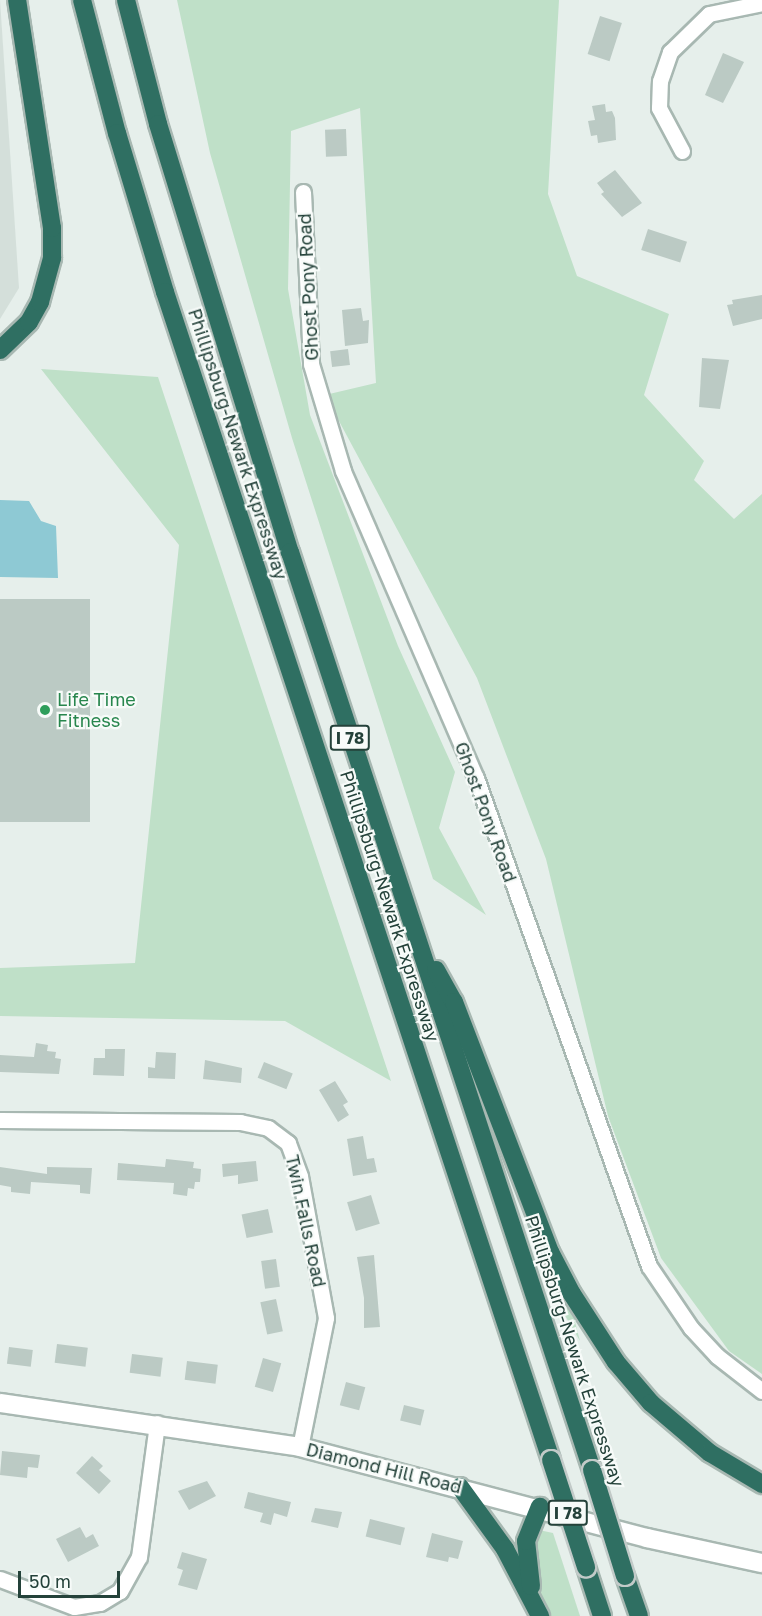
<!DOCTYPE html>
<style>
body{margin:0}
#map{position:relative;width:762px;height:1616px;overflow:hidden;background:#e6efeb;font-family:"Golos Text",sans-serif}
div>[style]{position:absolute}
[style*='--x']{left:calc(var(--x)*1px);top:calc(var(--y)*1px);width:calc(var(--w)*1px);rotate:calc(var(--a)*1deg)}
.built>*{inset:0;background:#d4dfda}
.green>*{inset:0;background:#bfe0c8}
.water>*{inset:0;background:#8ec9d4}
.building>*{inset:0;background:#bbcac4;transform-origin:0 0}
.roads{filter:drop-shadow(2px 0 #a8b8b2) drop-shadow(-2px 0 #a8b8b2) drop-shadow(0 2px #a8b8b2) drop-shadow(0 -2px #a8b8b2)}
.minor>*{height:15px;margin:-7.5px;padding:0 7.5px;transform-origin:7.5px;border-radius:7.5px;background:#fff}
.secondary>*{height:18px;margin:-9px;padding:0 9px;transform-origin:9px;border-radius:9px;background:#fff}
.motorway>*{height:18px;margin:-9px;padding:0 9px;transform-origin:9px;border-radius:9px;background:#2f6f62}
.bridges{filter:drop-shadow(2px 0 #c2cac8) drop-shadow(-2px 0 #c2cac8) drop-shadow(0 2px #c2cac8) drop-shadow(0 -2px #c2cac8)}
.motorway-bridge>*{height:18px;margin:-9px;padding:0 9px;transform-origin:9px;border-radius:9px;background:#2f6f62}
.dots>*{width:16px;height:16px;translate:-50% -50%;box-sizing:border-box;border:3px solid #f7fbf9;border-radius:50%}
span{translate:-50% -50%;white-space:nowrap;text-align:center;line-height:1.15;-webkit-text-stroke:4.5px #f7fbf9;paint-order:stroke}
.shield-label span{padding:2px 4px;background:#f7fbf9;border:2px solid;border-radius:4px;-webkit-text-stroke-width:0}
.shield-label{font-size:16px;color:#24423a;font-weight:700}
.street-label{font-size:18px;color:#24423a}
.leisure-label{font-size:18px;color:#27864d}
.left{translate:0 -50%;text-align:left}
.scale{position:absolute;left:18px;top:1571px;width:102px;height:27px;box-sizing:border-box;border:3px solid #24423a;border-top:0;padding-left:8px;font-size:18px;line-height:21px;white-space:nowrap;color:#24423a;-webkit-text-stroke:4px #f7fbf9;paint-order:stroke}
</style>
<div id="map">
<div class="built">
<div style="clip-path:polygon(0 0,19px 288px,0 319px)"></div>
</div>
<div class="green">
<div style="clip-path:polygon(177px 0,559px 0,548px 194px,577px 276px,669px 314px,644px 395px,704px 461px,694px 480px,734px 519px,762px 494px,762px 1374px,729px 1351px,661px 1258px,608px 1116px,546px 859px,477px 678px,325px 395px,376px 383px,360px 108px,291px 131px,288px 289px,310px 415px,398px 646px,455px 772px,439px 828px,486px 915px,433px 879px,292px 438px,210px 153px)"></div>
<div style="clip-path:polygon(41px 369px,158px 377px,391px 1081px,285px 1021px,0 1016px,0 968px,135px 963px,179px 545px)"></div>
<div style="clip-path:polygon(542px 1254px,570px 1303px,580px 1341px,560px 1307px)"></div>
<div style="clip-path:polygon(539px 1530px,553px 1533px,580px 1616px,549px 1616px,543px 1604px,533px 1578px,532px 1558px)"></div>
</div>
<div class="water">
<div style="clip-path:polygon(0 500px,29px 501px,41px 521px,56px 526px,58px 578px,0 577px)"></div>
</div>
<div class="building">
<div style="left:600px;top:16px;width:23px;height:40px;rotate:18deg"></div>
<div style="clip-path:polygon(723px 53px,744px 62px,723px 103px,705px 95px)"></div>
<div style="clip-path:polygon(605px 104px,606px 112px,612px 111px,615px 118px,616px 140px,598px 143px,597px 135px,591px 136px,588px 121px,595px 120px,592px 106px)"></div>
<div style="left:346px;top:129px;width:27px;height:21px;rotate:88deg"></div>
<div style="clip-path:polygon(615px 170px,642px 203px,622px 217px,601px 194px,604px 192px,597px 183px)"></div>
<div style="left:648px;top:229px;width:41px;height:22px;rotate:18deg"></div>
<div style="clip-path:polygon(762px 295px,762px 319px,733px 326px,727px 305px,733px 304px,732px 300px)"></div>
<div style="clip-path:polygon(361px 308px,363px 321px,369px 320px,368px 343px,345px 346px,342px 310px)"></div>
<div style="left:348px;top:349px;width:16px;height:18px;rotate:83deg"></div>
<div style="clip-path:polygon(702px 358px,729px 360px,720px 409px,699px 407px)"></div>
<div style="left:0;top:599px;width:90px;height:223px"></div>
<div style="clip-path:polygon(36px 1043px,48px 1045px,47px 1051px,56px 1052px,55px 1058px,61px 1059px,59px 1074px,0 1072px,0 1055px,34px 1057px)"></div>
<div style="clip-path:polygon(105px 1049px,125px 1049px,124px 1076px,93px 1075px,94px 1058px,105px 1058px)"></div>
<div style="clip-path:polygon(156px 1052px,176px 1053px,175px 1079px,148px 1078px,148px 1067px,155px 1068px)"></div>
<div style="clip-path:polygon(205px 1060px,242px 1068px,241px 1083px,203px 1079px)"></div>
<div style="left:264px;top:1062px;width:31px;height:17px;rotate:22deg"></div>
<div style="clip-path:polygon(335px 1081px,348px 1102px,343px 1105px,349px 1115px,338px 1122px,319px 1090px)"></div>
<div style="clip-path:polygon(363px 1136px,367px 1159px,374px 1158px,377px 1172px,353px 1176px,347px 1139px)"></div>
<div style="clip-path:polygon(166px 1159px,194px 1162px,193px 1168px,201px 1169px,200px 1182px,195px 1182px,194px 1189px,188px 1188px,187px 1196px,173px 1194px,174px 1183px,117px 1180px,118px 1163px,165px 1167px)"></div>
<div style="clip-path:polygon(256px 1161px,258px 1181px,238px 1184px,238px 1175px,223px 1177px,222px 1164px)"></div>
<div style="clip-path:polygon(0 1167px,47px 1174px,47px 1167px,92px 1168px,90px 1194px,80px 1193px,80px 1185px,31px 1182px,30px 1194px,11px 1192px,11px 1187px,0 1185px)"></div>
<div style="left:371px;top:1195px;width:30px;height:25px;rotate:73deg"></div>
<div style="left:268px;top:1209px;width:24px;height:27px;rotate:78deg"></div>
<div style="clip-path:polygon(374px 1255px,380px 1327px,364px 1328px,364px 1298px,357px 1257px)"></div>
<div style="left:276px;top:1259px;width:28px;height:15px;rotate:82deg"></div>
<div style="left:276px;top:1299px;width:33px;height:16px;rotate:78deg"></div>
<div style="left:57px;top:1344px;width:31px;height:19px;rotate:7deg"></div>
<div style="left:9px;top:1347px;width:24px;height:17px;rotate:7deg"></div>
<div style="left:132px;top:1354px;width:31px;height:19px;rotate:7deg"></div>
<div style="left:263px;top:1358px;width:19px;height:30px;rotate:16deg"></div>
<div style="left:187px;top:1361px;width:31px;height:19px;rotate:7deg"></div>
<div style="left:346px;top:1382px;width:20px;height:24px;rotate:15deg"></div>
<div style="left:404px;top:1405px;width:21px;height:16px;rotate:14deg"></div>
<div style="clip-path:polygon(2px 1451px,40px 1455px,38px 1468px,28px 1467px,27px 1478px,0 1475px)"></div>
<div style="clip-path:polygon(92px 1456px,103px 1466px,99px 1470px,111px 1481px,99px 1494px,76px 1473px)"></div>
<div style="clip-path:polygon(207px 1481px,216px 1496px,189px 1510px,178px 1491px)"></div>
<div style="clip-path:polygon(248px 1492px,291px 1502px,287px 1517px,274px 1513px,271px 1525px,260px 1522px,263px 1513px,244px 1508px)"></div>
<div style="clip-path:polygon(315px 1508px,342px 1512px,338px 1528px,311px 1522px)"></div>
<div style="left:370px;top:1519px;width:36px;height:18px;rotate:14deg"></div>
<div style="clip-path:polygon(80px 1527px,86px 1538px,93px 1534px,99px 1546px,68px 1562px,56px 1539px)"></div>
<div style="clip-path:polygon(432px 1533px,463px 1541px,458px 1559px,449px 1557px,448px 1562px,426px 1557px)"></div>
<div style="clip-path:polygon(182px 1552px,207px 1559px,197px 1590px,178px 1585px,183px 1570px,177px 1568px)"></div>
</div>
<div class="roads">
<div class="minor">
<div style="--x:682;--y:151;--w:49;--a:-118.1"></div>
<div style="--x:659;--y:108;--w:27;--a:-88"></div>
<div style="--x:660;--y:81;--w:31;--a:-71"></div>
<div style="--x:670;--y:52;--w:54;--a:-44.3"></div>
<div style="--x:709;--y:14;--w:54;--a:-11.7"></div>
<div style="--x:303;--y:192;--w:172;--a:87.3"></div>
<div style="--x:311;--y:364;--w:112;--a:73.3"></div>
<div style="--x:343;--y:471;--w:335;--a:66.6"></div>
<div style="--x:476;--y:778;--w:518;--a:70.48"></div>
<div style="--x:649;--y:1266;--w:75;--a:55.9"></div>
<div style="--x:691;--y:1328;--w:38;--a:47"></div>
<div style="--x:717;--y:1356;--w:57;--a:37.9"></div>
<div style="--x:0;--y:1120;--w:240;--a:0.5"></div>
<div style="--x:240;--y:1122;--w:29;--a:12"></div>
<div style="--x:268;--y:1128;--w:25;--a:37"></div>
<div style="--x:288;--y:1143;--w:35;--a:70"></div>
<div style="--x:300;--y:1176;--w:144;--a:79.6"></div>
<div style="--x:326;--y:1318;--w:132;--a:101.4"></div>
<div style="--x:0;--y:1579;--w:79;--a:20.7"></div>
<div style="--x:74;--y:1607;--w:26;--a:-9"></div>
<div style="--x:100;--y:1603;--w:23;--a:-31"></div>
<div style="--x:120;--y:1591;--w:39;--a:-61"></div>
<div style="--x:139;--y:1557;--w:135;--a:-82.3"></div>
</div>
<div class="secondary">
<div style="--x:0;--y:1403;--w:303;--a:8.3"></div>
<div style="--x:300;--y:1447;--w:359;--a:14.7"></div>
<div style="--x:647;--y:1538;--w:118;--a:12.3"></div>
</div>
<div class="motorway">
<div style="--x:82;--y:0;--w:138;--a:75.3"></div>
<div style="--x:117;--y:133;--w:166;--a:73.2"></div>
<div style="--x:165;--y:292;--w:1230;--a:71.71"></div>
<div style="--x:126;--y:0;--w:128;--a:75.5"></div>
<div style="--x:158;--y:124;--w:448;--a:72.9"></div>
<div style="--x:290;--y:552;--w:966;--a:71.79"></div>
<div style="--x:0;--y:350;--w:40;--a:-44"></div>
<div style="--x:29;--y:322;--w:23;--a:-61"></div>
<div style="--x:40;--y:302;--w:46;--a:-74.7"></div>
<div style="--x:52;--y:258;--w:30;--a:-90"></div>
<div style="--x:52;--y:228;--w:231;--a:-98.7"></div>
<div style="--x:436;--y:970;--w:37;--a:61"></div>
<div style="--x:454;--y:1002;--w:268;--a:69"></div>
<div style="--x:550;--y:1252;--w:47;--a:62.4"></div>
<div style="--x:572;--y:1294;--w:81;--a:57.1"></div>
<div style="--x:616;--y:1362;--w:54;--a:49.5"></div>
<div style="--x:651;--y:1403;--w:77;--a:40.3"></div>
<div style="--x:710;--y:1453;--w:61;--a:30.8"></div>
<div style="--x:460;--y:1487;--w:77;--a:54"></div>
<div style="--x:505;--y:1549;--w:76;--a:62.4"></div>
<div style="--x:586;--y:1567;--w:52;--a:71.9"></div>
<div style="--x:625;--y:1576;--w:42;--a:70.7"></div>
<div style="--x:531;--y:1586;--w:45;--a:-96.3"></div>
<div style="--x:526;--y:1541;--w:37;--a:-68"></div>
</div>
</div>
<div class="bridges">
<div class="motorway-bridge">
<div style="--x:551;--y:1460;--w:113;--a:71.9"></div>
<div style="--x:592;--y:1470;--w:111;--a:72.7"></div>
</div>
</div>
<div class="dots">
<div style="left:45px;top:710px;background:#2e9e5b"></div>
</div>
<div class="shield-label">
<span style="left:350px;top:738px">I 78</span>
<span style="left:568px;top:1513px">I 78</span>
</div>
<div class="street-label">
<span style="left:308px;top:287px;rotate:-93deg">Ghost Pony Road</span>
<span style="left:238px;top:444px;rotate:72deg">Phillipsburg-Newark Expressway</span>
<span style="left:486px;top:812px;rotate:70deg">Ghost Pony Road</span>
<span style="left:390px;top:906px;rotate:72deg">Phillipsburg-Newark Expressway</span>
<span style="left:306px;top:1221px;rotate:78deg">Twin Falls Road</span>
<span style="left:575px;top:1351px;rotate:72deg">Phillipsburg-Newark Expressway</span>
<span style="left:384px;top:1468px;rotate:14deg">Diamond Hill Road</span>
</div>
<div class="leisure-label">
<span class="left" style="left:57px;top:710px">Life Time<br>Fitness</span>
</div>
<div class="scale">50 m</div>
</div>
